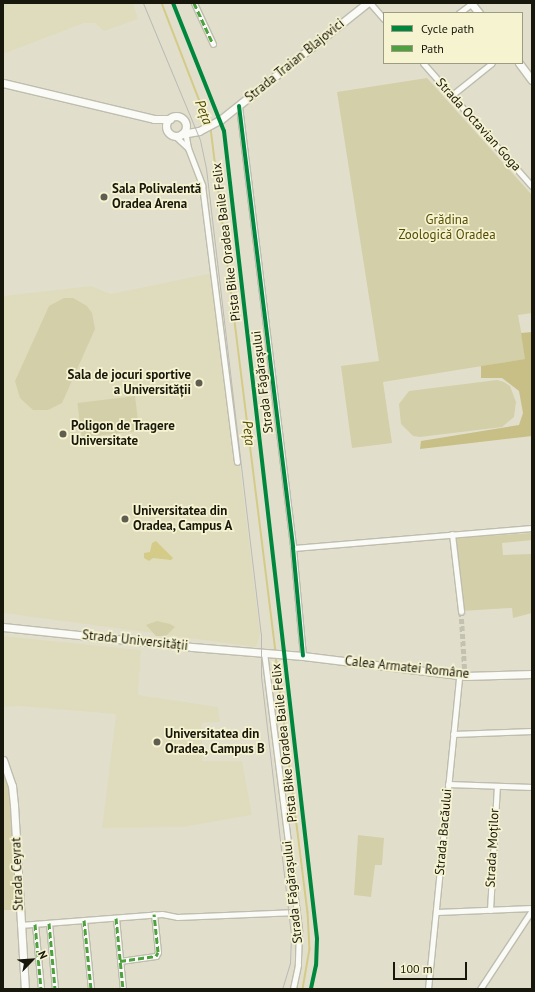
<!DOCTYPE html>
<meta charset="utf-8">
<style>
body{margin:0}
#map{position:relative;width:535px;height:992px;overflow:hidden;background:#e1dfcc;font-family:"PT Sans",sans-serif}
div>[style]{position:absolute}
[style*='--x']{left:calc(var(--x)*1px);top:calc(var(--y)*1px);width:calc(var(--w)*1px);rotate:calc(var(--a)*1deg)}
.built>*{inset:0;background:#dfdcbd}
.green>*{inset:0;background:#d3cfa8;transform-origin:0 0}
.forest>*{inset:0;background:#c7bf86}
.water>*{inset:0;background:#d3cb87}
.stream>*{height:1.5px;margin:-0.75px;padding:0 0.75px;transform-origin:0.75px;border-radius:0.75px;background:#d3cb87}
.street-tunnel>*{height:5px;margin-top:-2.5px;transform-origin:0;background:repeating-linear-gradient(90deg,#c3c1af 0 5px,transparent 0 7.5px)}
.roads{filter:drop-shadow(1px 0 #bebdae) drop-shadow(-1px 0 #bebdae) drop-shadow(0 1px #bebdae) drop-shadow(0 -1px #bebdae)}
.street>*{height:5px;margin:-2.5px;padding:0 2.5px;transform-origin:2.5px;border-radius:2.5px;background:#fafaf7}
.secondary>*{height:7px;margin:-3.5px;padding:0 3.5px;transform-origin:3.5px;border-radius:3.5px;background:#fafaf7}
.secondary>.ring{margin:-3.5px;padding:0;box-sizing:content-box;background:none;border:7px solid #fafaf7;border-radius:50%}
.tram>*{height:1px;margin:-0.5px;padding:0 0.5px;transform-origin:0.5px;border-radius:0.5px;background:#bbbab5}
.quiet>*{height:3px;margin-top:-1.5px;transform-origin:0;background:repeating-linear-gradient(90deg,#4ea13e 0 6px,transparent 0 9px)}
.cycleway>*{height:4px;margin:-2px;padding:0 2px;transform-origin:2px;border-radius:2px;background:#00873e}
.dots>*{width:11px;height:11px;translate:-50% -50%;box-sizing:border-box;border:2px solid #f6f3d1;border-radius:50%}
span{translate:-50% -50%;white-space:nowrap;text-align:center;line-height:1.15;-webkit-text-stroke:3.5px #f6f3d1;paint-order:stroke}
.street-label{font-size:13px;color:#18170b}
.poi-label{font-size:13px;color:#18170b;font-weight:700}
.left{translate:0 -50%;text-align:left}
.right{translate:-100% -50%;text-align:right}
.park-label{font-size:13px;color:#544c03}
.water-label{font-size:14px;color:#514800;font-style:italic}
.frame{position:absolute;inset:0;border:4px solid #18170b;pointer-events:none}
.legend{position:absolute;left:383px;top:12px;width:140px;height:52px;box-sizing:border-box;background:#f6f3d1;border:1px solid #9d9b82;margin:0;padding:5px 7px;list-style:none;font-size:12px;color:#18170b}
.legend li{display:flex;align-items:center;gap:8px;height:20px}
.legend b{width:20px;border:1px solid #9d9b82}
.north{position:absolute;left:12px;top:940px;width:40px;height:40px;-webkit-text-stroke:3px #f6f3d1;paint-order:stroke;rotate:65deg;font-size:11px;font-weight:700;line-height:16px;text-align:center;color:#18170b}
.north::after{content:'';display:block;margin:auto;width:14px;height:18px;background:#18170b;clip-path:polygon(50% 0,100% 100%,50% 72%,0 100%)}
.scale{position:absolute;left:393px;top:962px;width:74px;height:18px;box-sizing:border-box;border:2px solid #18170b;border-top:0;padding-left:5px;font-size:12px;line-height:14px;white-space:nowrap;color:#18170b;-webkit-text-stroke:3px #f6f3d1;paint-order:stroke}
</style>
<div id="map">
<div class="built">
<div style="clip-path:polygon(3px 3px,133px 3px,138px 19px,104px 31px,95px 23px,84px 23px,3px 54px)"></div>
<div style="clip-path:polygon(212px 273px,233px 459px,239px 458px,255px 592px,260px 635px,256px 647px,3px 613px,3px 296px,91px 286px,111px 294px)"></div>
<div style="clip-path:polygon(3px 636px,141px 650px,138px 695px,218px 707px,220px 722px,202px 723px,202px 761px,242px 761px,252px 815px,183px 827px,102px 828px,116px 714px,18px 706px,3px 707px)"></div>
</div>
<div class="green">
<div style="clip-path:polygon(427px 78px,532px 195px,532px 313px,518px 315px,526px 359px,383px 382px,392px 443px,352px 448px,341px 366px,379px 361px,337px 92px)"></div>
<div style="clip-path:polygon(64px 298px,73px 298px,87px 306px,92px 313px,95px 329px,62px 403px,48px 410px,33px 410px,20px 398px,15px 381px,49px 306px)"></div>
<div style="clip-path:polygon(497px 380px,504px 382px,510px 386px,516px 402px,514px 417px,502px 427px,420px 437px,413px 436px,401px 424px,399px 404px,409px 391px)"></div>
<div style="left:135px;top:396px;width:35px;height:58px;rotate:83deg"></div>
<div style="clip-path:polygon(532px 533px,532px 540px,502px 543px,503px 555px,532px 554px,532px 613px,513px 618px,512px 608px,461px 611px,453px 538px)"></div>
<div style="clip-path:polygon(157px 621px,170px 624px,175px 627px,166px 636px,156px 636px,146px 625px)"></div>
<div style="clip-path:polygon(3px 773px,11px 790px,16px 910px,3px 910px)"></div>
<div style="clip-path:polygon(358px 835px,384px 838px,382px 865px,375px 865px,371px 897px,354px 895px)"></div>
</div>
<div class="forest">
<div style="clip-path:polygon(532px 332px,532px 436px,420px 449px,421px 441px,519px 425px,523px 413px,519px 391px,502px 378px,481px 378px,481px 366px,525px 359px,521px 333px)"></div>
</div>
<div class="water">
<div style="clip-path:polygon(156px 541px,173px 558px,171px 560px,153px 558px,149px 561px,144px 558px,144px 553px,150px 552px,152px 543px)"></div>
</div>
<div class="stream">
<div style="--x:162;--y:3;--w:128;--a:68.9"></div>
<div style="--x:211;--y:128;--w:528;--a:82.93"></div>
<div style="--x:276;--y:656;--w:258;--a:82.9"></div>
<div style="--x:308;--y:912;--w:37;--a:87"></div>
<div style="--x:310;--y:949;--w:41;--a:99.9"></div>
</div>
<div class="street-tunnel">
<div style="--x:461;--y:611;--w:65;--a:86.5"></div>
</div>
<div class="roads">
<div class="street">
<div style="--x:194;--y:3;--w:45;--a:65.1"></div>
<div style="--x:370;--y:3;--w:21;--a:49"></div>
<div style="--x:459;--y:13;--w:15;--a:-37"></div>
<div style="--x:423;--y:63;--w:164;--a:48.5"></div>
<div style="--x:452;--y:95;--w:51;--a:-38.7"></div>
<div style="--x:239;--y:106;--w:445;--a:83"></div>
<div style="--x:293;--y:548;--w:108;--a:84.7"></div>
<div style="--x:185;--y:131;--w:17;--a:80"></div>
<div style="--x:175;--y:136;--w:18;--a:43"></div>
<div style="--x:188;--y:148;--w:40;--a:69"></div>
<div style="--x:202;--y:185;--w:279;--a:82.8"></div>
<div style="--x:452;--y:534;--w:78;--a:83.3"></div>
<div style="--x:293;--y:548;--w:240;--a:-4.8"></div>
<div style="--x:264;--y:652;--w:281;--a:82.8"></div>
<div style="--x:299;--y:931;--w:34;--a:92"></div>
<div style="--x:298;--y:965;--w:25;--a:102"></div>
<div style="--x:453;--y:734;--w:79;--a:-2.2"></div>
<div style="--x:448;--y:784;--w:84;--a:2"></div>
<div style="--x:490;--y:910;--w:124;--a:-86.8"></div>
<div style="--x:437;--y:912;--w:95;--a:-2.4"></div>
<div style="--x:116;--y:918;--w:71;--a:84.4"></div>
<div style="--x:84;--y:920;--w:69;--a:84.2"></div>
<div style="--x:49;--y:923;--w:66;--a:84.8"></div>
<div style="--x:35;--y:924;--w:65;--a:84.7"></div>
<div style="--x:20;--y:925;--w:142;--a:-4.4"></div>
<div style="--x:162;--y:914;--w:15;--a:11"></div>
<div style="--x:177;--y:917;--w:120;--a:-2.4"></div>
<div style="--x:120;--y:961;--w:36;--a:-8"></div>
<div style="--x:156;--y:956;--w:4;--a:-63"></div>
<div style="--x:158;--y:952;--w:38;--a:-96"></div>
<div style="--x:428;--y:989;--w:315;--a:-84.3"></div>
<div style="--x:480;--y:989;--w:95;--a:-56.6"></div>
</div>
<div class="secondary">
<div style="--x:471;--y:3;--w:13;--a:51"></div>
<div style="--x:519;--y:63;--w:21;--a:53"></div>
<div style="--x:3;--y:83;--w:155;--a:13.4"></div>
<div style="--x:154;--y:119;--w:16;--a:0"></div>
<div class="ring" style="left:166px;top:116px;width:13px;height:13px"></div>
<div style="--x:182;--y:134;--w:17;--a:-10"></div>
<div style="--x:199;--y:131;--w:24;--a:-28"></div>
<div style="--x:220;--y:120;--w:188;--a:-38.5"></div>
<div style="--x:3;--y:627;--w:190;--a:6"></div>
<div style="--x:192;--y:647;--w:111;--a:4.6"></div>
<div style="--x:303;--y:656;--w:163;--a:7"></div>
<div style="--x:465;--y:676;--w:67;--a:-1.7"></div>
<div style="--x:3;--y:760;--w:28;--a:71"></div>
<div style="--x:12;--y:786;--w:19;--a:84"></div>
<div style="--x:14;--y:805;--w:184;--a:86.6"></div>
</div>
</div>
<div class="tram">
<div style="--x:143;--y:3;--w:148;--a:67.4"></div>
<div style="--x:200;--y:140;--w:29;--a:78"></div>
<div style="--x:206;--y:168;--w:468;--a:83.3"></div>
<div style="--x:261;--y:633;--w:43;--a:90"></div>
<div style="--x:261;--y:676;--w:261;--a:83.4"></div>
<div style="--x:291;--y:935;--w:28;--a:92"></div>
<div style="--x:290;--y:963;--w:27;--a:107"></div>
</div>
<div class="quiet">
<div style="--x:194;--y:3;--w:45;--a:65.1"></div>
<div style="--x:116;--y:918;--w:71;--a:84.4"></div>
<div style="--x:84;--y:920;--w:69;--a:84.2"></div>
<div style="--x:49;--y:923;--w:66;--a:84.8"></div>
<div style="--x:35;--y:924;--w:65;--a:84.7"></div>
<div style="--x:120;--y:961;--w:36;--a:-8"></div>
<div style="--x:156;--y:956;--w:4;--a:-63"></div>
<div style="--x:158;--y:952;--w:38;--a:-96"></div>
</div>
<div class="cycleway">
<div style="--x:173;--y:3;--w:138;--a:68.3"></div>
<div style="--x:224;--y:131;--w:813;--a:83.43"></div>
<div style="--x:317;--y:939;--w:26;--a:92"></div>
<div style="--x:316;--y:965;--w:25;--a:102"></div>
<div style="--x:239;--y:106;--w:445;--a:83"></div>
<div style="--x:293;--y:548;--w:108;--a:84.7"></div>
</div>
<div class="dots">
<div style="left:104px;top:197px;background:#5e5d4f"></div>
<div style="left:199px;top:383px;background:#5e5d4f"></div>
<div style="left:63px;top:434px;background:#5e5d4f"></div>
<div style="left:125px;top:519px;background:#5e5d4f"></div>
<div style="left:157px;top:742px;background:#5e5d4f"></div>
</div>
<div class="street-label">
<span style="left:295px;top:61px;rotate:-39deg">Strada Traian Blajovici</span>
<span style="left:478px;top:125px;rotate:48deg">Strada Octavian Goga</span>
<span style="left:227px;top:242px;rotate:-97deg">Pista Bike Oradea Baile Felix</span>
<span style="left:263px;top:382px;rotate:-97deg">Strada Făgărașului</span>
<span style="left:135px;top:641px;rotate:6deg">Strada Universității</span>
<span style="left:407px;top:668px;rotate:6deg">Calea Armatei Române</span>
<span style="left:285px;top:743px;rotate:-96deg">Pista Bike Oradea Baile Felix</span>
<span style="left:444px;top:832px;rotate:-85deg">Strada Bacăului</span>
<span style="left:493px;top:848px;rotate:-87deg">Strada Moților</span>
<span style="left:18px;top:874px;rotate:-92deg">Strada Ceyrat</span>
<span style="left:293px;top:892px;rotate:-96deg">Strada Făgărașului</span>
</div>
<div class="poi-label">
<span class="left" style="left:112px;top:197px">Sala Polivalentă<br>Oradea Arena</span>
<span class="right" style="left:191px;top:383px">Sala de jocuri sportive<br>a Universității</span>
<span class="left" style="left:71px;top:434px">Poligon de Tragere<br>Universitate</span>
<span class="left" style="left:133px;top:519px">Universitatea din<br>Oradea, Campus A</span>
<span class="left" style="left:165px;top:742px">Universitatea din<br>Oradea, Campus B</span>
</div>
<div class="park-label">
<span style="left:447px;top:228px">Grădina<br>Zoologică Oradea</span>
</div>
<div class="water-label">
<span style="left:204px;top:112px;rotate:69deg">Peța</span>
<span style="left:249px;top:433px;rotate:83deg">Peța</span>
</div>
<div class="frame"></div>
<ul class="legend">
<li><b style="height:5px;background:#00873e"></b>Cycle path</li>
<li><b style="height:5px;background:#4ea13e"></b>Path</li>
</ul>
<div class="north">N</div>
<div class="scale">100 m</div>
</div>
